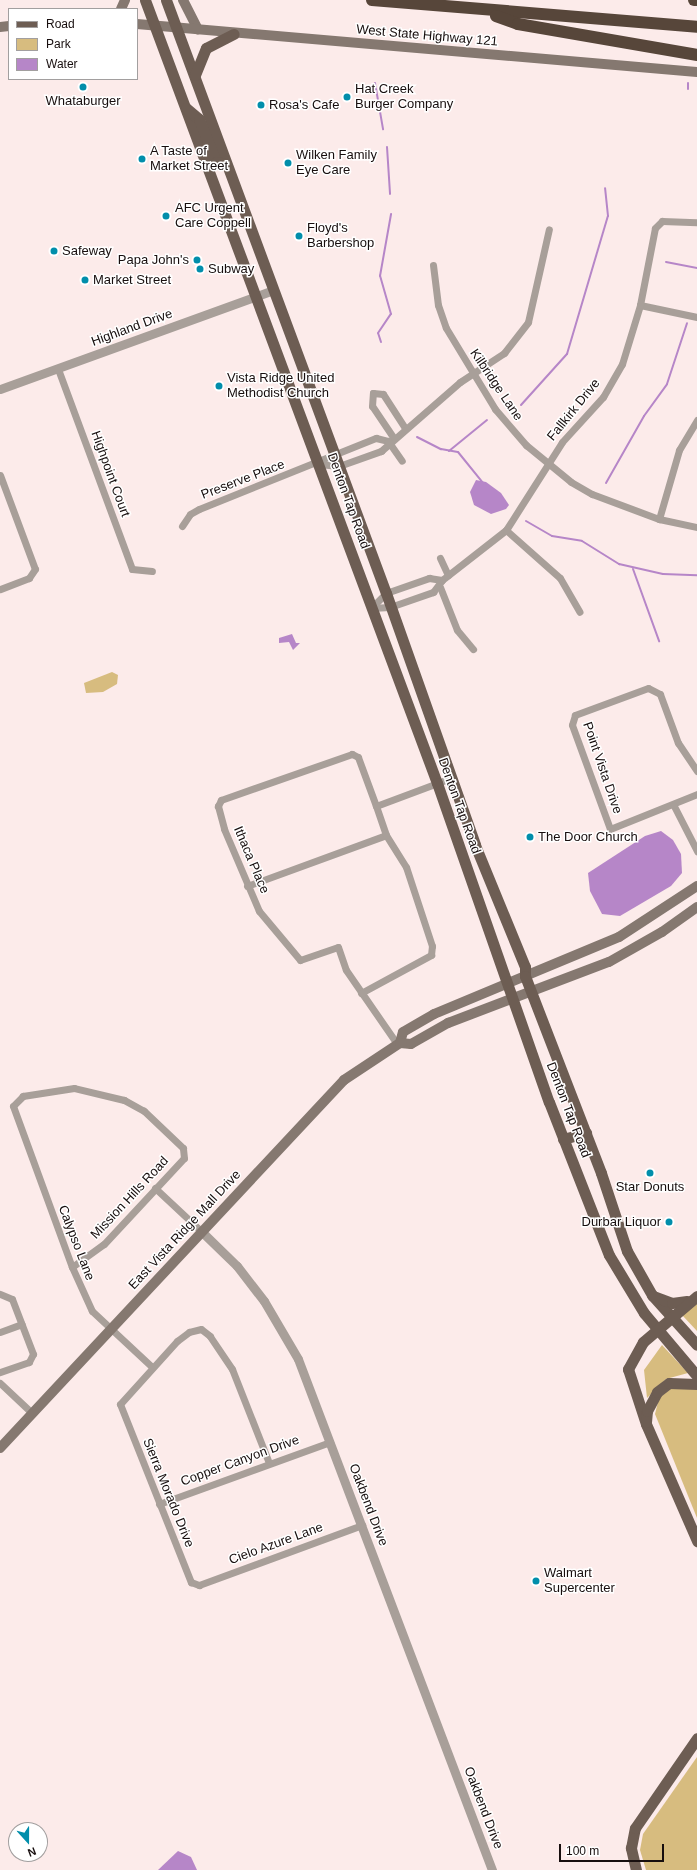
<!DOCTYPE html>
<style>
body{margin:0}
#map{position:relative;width:697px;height:1870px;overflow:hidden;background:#fcebea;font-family:Helvetica,sans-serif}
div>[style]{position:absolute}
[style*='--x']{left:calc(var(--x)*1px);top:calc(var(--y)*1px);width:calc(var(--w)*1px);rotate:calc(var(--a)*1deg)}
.green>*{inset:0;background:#d7bc7f}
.water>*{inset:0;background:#b686c8}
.stream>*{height:2px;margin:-1px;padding:0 1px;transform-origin:1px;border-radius:1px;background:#b686c8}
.minor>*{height:7px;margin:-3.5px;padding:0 3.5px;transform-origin:3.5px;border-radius:3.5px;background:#a89f99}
.tertiary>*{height:9px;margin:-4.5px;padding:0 4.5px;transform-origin:4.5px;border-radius:4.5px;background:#a89f99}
.secondary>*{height:10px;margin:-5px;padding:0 5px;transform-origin:5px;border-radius:5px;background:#857870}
.primary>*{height:11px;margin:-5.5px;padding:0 5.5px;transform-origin:5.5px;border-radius:5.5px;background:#6d5d53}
.motorway>*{height:12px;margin:-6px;padding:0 6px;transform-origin:6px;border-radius:6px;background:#57463a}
.dots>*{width:11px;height:11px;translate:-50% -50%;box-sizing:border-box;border:2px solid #fff;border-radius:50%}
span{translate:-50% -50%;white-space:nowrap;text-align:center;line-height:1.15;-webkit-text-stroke:3px #fff;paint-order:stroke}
.street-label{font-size:13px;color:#170e0e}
.poi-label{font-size:13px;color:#170e0e}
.left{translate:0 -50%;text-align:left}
.right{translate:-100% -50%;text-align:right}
.legend{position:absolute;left:8px;top:8px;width:130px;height:72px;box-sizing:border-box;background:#fff;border:1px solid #a29f9f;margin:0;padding:5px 7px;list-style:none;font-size:12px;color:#170e0e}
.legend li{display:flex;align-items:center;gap:8px;height:20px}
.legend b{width:20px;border:1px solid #a29f9f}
.north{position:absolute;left:8px;top:1822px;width:40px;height:40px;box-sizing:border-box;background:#fff;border:1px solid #a29f9f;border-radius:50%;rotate:159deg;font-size:11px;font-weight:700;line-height:16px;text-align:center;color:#170e0e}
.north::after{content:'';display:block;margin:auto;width:14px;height:18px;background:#018eab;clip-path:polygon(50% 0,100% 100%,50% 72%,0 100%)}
.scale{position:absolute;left:559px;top:1844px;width:105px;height:18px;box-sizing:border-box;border:2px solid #170e0e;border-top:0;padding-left:5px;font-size:12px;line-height:14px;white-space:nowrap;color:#170e0e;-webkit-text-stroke:3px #fff;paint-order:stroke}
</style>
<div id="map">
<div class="green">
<div style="clip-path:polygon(112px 672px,118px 675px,117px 684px,103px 692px,86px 693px,84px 683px)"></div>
<div style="clip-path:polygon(697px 1301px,697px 1331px,682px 1315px)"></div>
<div style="clip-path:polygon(662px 1345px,688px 1373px,666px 1379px,647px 1398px,644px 1370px)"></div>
<div style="clip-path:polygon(671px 1388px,697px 1388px,697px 1518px,655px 1414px,659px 1398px)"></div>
<div style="clip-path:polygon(697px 1757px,697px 1870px,646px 1870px,640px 1850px,643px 1834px)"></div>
</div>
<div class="water">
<div style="clip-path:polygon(476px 480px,486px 482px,501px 493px,509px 505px,506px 509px,491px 514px,474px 505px,470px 492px)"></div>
<div style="clip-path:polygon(292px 634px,296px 643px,300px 643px,293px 650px,289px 642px,279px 643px,279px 638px)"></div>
<div style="clip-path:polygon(661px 831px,673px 840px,681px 854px,682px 873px,671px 886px,620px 916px,602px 914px,590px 891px,588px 873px,645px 836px)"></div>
<div style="clip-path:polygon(178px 1851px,191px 1857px,197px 1870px,158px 1870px)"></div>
</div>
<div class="stream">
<div style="--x:375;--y:83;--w:47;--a:80.1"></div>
<div style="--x:688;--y:89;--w:6;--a:-90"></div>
<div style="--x:387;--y:147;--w:47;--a:86.3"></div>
<div style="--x:666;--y:262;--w:32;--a:11"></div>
<div style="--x:381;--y:342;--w:9;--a:-108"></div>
<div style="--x:378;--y:333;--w:23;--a:-56"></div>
<div style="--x:391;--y:314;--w:40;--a:-106"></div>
<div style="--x:380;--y:276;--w:63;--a:-79.9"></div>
<div style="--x:521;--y:405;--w:69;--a:-48"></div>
<div style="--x:567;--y:354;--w:144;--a:-73.5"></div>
<div style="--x:608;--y:216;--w:28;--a:-96"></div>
<div style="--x:417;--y:437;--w:27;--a:27"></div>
<div style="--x:441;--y:449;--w:17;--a:10"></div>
<div style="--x:458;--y:452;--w:40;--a:51"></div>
<div style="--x:449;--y:451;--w:49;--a:-39.2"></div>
<div style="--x:606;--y:483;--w:77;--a:-60.4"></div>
<div style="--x:644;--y:416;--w:39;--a:-54"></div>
<div style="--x:667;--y:384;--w:64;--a:-71.8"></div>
<div style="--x:526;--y:521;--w:30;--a:30"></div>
<div style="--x:552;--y:536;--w:30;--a:9"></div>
<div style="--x:582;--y:541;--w:44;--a:31.9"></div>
<div style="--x:619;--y:564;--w:45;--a:12.8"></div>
<div style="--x:663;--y:574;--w:34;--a:2"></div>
<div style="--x:633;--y:569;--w:77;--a:70.1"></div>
</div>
<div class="minor">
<div style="--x:433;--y:265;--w:40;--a:82.9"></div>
<div style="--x:438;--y:305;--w:24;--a:71"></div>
<div style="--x:446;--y:328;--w:95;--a:58.8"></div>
<div style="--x:495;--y:409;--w:48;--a:49.3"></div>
<div style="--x:526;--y:445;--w:58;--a:39.4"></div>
<div style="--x:571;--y:482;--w:24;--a:30"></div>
<div style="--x:592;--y:494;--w:72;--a:20.5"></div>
<div style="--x:659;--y:519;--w:39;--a:12"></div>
<div style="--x:640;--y:305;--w:58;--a:11.9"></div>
<div style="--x:58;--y:369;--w:213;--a:69.7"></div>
<div style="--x:132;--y:569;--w:20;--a:6"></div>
<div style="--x:393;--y:437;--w:37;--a:-124"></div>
<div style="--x:372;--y:406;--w:13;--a:-86"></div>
<div style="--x:373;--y:393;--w:10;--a:6"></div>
<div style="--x:383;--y:394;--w:40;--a:57.1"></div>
<div style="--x:319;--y:464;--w:20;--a:6"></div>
<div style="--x:339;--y:466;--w:45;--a:-19.7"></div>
<div style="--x:381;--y:451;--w:105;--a:-41.1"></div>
<div style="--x:460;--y:382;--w:53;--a:-33.4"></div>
<div style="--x:504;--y:353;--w:39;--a:-52"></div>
<div style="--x:528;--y:322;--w:95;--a:-77.3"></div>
<div style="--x:0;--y:475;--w:100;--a:69.6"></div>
<div style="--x:35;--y:569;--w:11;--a:124"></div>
<div style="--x:29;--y:578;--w:31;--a:159"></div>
<div style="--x:659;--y:519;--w:72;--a:-73.8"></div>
<div style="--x:679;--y:450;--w:35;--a:-59"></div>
<div style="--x:182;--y:526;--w:14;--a:-56"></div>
<div style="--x:190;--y:514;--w:10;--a:-29"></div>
<div style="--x:199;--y:509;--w:191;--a:-21.9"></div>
<div style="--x:376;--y:438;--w:12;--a:14"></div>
<div style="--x:388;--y:441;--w:24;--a:55"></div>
<div style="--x:506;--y:530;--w:72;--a:41.6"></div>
<div style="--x:560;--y:578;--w:39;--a:60"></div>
<div style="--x:440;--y:558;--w:19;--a:65"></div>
<div style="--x:440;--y:587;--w:46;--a:68.4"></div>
<div style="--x:457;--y:630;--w:25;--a:50"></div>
<div style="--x:371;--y:608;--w:19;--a:-3"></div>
<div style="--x:390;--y:607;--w:46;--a:-19.2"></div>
<div style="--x:433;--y:592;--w:15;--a:-53"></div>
<div style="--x:442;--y:580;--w:81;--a:-38"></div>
<div style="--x:506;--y:530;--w:104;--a:-57.5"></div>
<div style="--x:562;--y:442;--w:61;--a:-47.7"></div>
<div style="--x:603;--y:397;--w:38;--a:-60"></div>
<div style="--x:622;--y:364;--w:62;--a:-73"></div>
<div style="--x:640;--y:305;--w:78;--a:-79"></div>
<div style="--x:655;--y:228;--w:10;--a:-45"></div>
<div style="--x:662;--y:221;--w:35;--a:2"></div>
<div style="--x:371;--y:608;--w:21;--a:-45"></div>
<div style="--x:386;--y:593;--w:46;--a:-19.2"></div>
<div style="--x:429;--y:578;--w:13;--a:9"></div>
<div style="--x:697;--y:771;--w:34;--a:-124"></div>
<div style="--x:678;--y:743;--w:52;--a:-110.2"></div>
<div style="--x:660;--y:694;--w:13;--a:-153"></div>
<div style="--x:648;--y:688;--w:78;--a:159.7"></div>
<div style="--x:575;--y:715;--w:10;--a:107"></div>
<div style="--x:572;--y:725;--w:111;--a:69.9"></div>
<div style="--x:610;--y:829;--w:94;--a:-21.9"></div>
<div style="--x:376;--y:806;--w:52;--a:-110.2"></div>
<div style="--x:358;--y:757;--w:7;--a:-153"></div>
<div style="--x:352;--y:754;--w:139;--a:160.7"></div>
<div style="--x:221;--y:800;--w:7;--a:117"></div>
<div style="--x:218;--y:806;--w:24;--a:75"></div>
<div style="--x:224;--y:829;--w:89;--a:66.9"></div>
<div style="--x:259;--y:911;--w:64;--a:50.1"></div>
<div style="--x:300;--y:960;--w:40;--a:-18.9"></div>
<div style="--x:338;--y:947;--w:24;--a:71"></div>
<div style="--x:346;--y:970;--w:90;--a:55.4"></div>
<div style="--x:674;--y:806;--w:51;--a:62.9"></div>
<div style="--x:247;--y:886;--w:148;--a:-20.1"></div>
<div style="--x:361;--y:993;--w:80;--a:-28.5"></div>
<div style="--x:431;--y:955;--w:9;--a:-84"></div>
<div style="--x:432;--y:946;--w:83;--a:-108.2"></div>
<div style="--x:406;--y:867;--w:38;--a:-122"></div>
<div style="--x:386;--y:835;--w:31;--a:-109"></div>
<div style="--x:376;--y:806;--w:80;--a:-20.5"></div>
<div style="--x:155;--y:1188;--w:63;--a:43.1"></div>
<div style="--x:72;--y:1267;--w:39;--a:-36"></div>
<div style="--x:104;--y:1244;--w:117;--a:-47.1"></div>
<div style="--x:184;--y:1158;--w:10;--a:-96"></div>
<div style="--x:183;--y:1148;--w:54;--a:-136.5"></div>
<div style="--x:144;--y:1111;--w:23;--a:-151"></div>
<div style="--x:124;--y:1100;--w:51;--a:-166.5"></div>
<div style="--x:74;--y:1088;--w:52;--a:171.1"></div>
<div style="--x:23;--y:1096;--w:14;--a:135"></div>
<div style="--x:13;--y:1106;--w:171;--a:69.9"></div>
<div style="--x:72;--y:1267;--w:48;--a:65.6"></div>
<div style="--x:92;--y:1311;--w:81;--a:43"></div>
<div style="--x:0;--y:1294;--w:13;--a:23"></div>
<div style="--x:12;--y:1299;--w:59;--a:69.1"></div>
<div style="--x:33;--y:1354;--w:9;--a:117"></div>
<div style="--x:29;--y:1362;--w:31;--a:161"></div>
<div style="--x:0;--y:1332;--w:23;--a:-20"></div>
<div style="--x:0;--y:1383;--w:44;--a:43.2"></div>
<div style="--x:269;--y:1463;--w:101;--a:-111.5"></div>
<div style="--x:232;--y:1369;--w:40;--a:-124"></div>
<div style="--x:210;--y:1336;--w:11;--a:-142"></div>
<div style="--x:201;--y:1329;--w:12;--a:166"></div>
<div style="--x:189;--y:1332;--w:15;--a:143"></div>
<div style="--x:177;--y:1341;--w:85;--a:132.1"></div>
<div style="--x:120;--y:1404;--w:192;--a:68.3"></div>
<div style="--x:191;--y:1582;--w:9;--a:21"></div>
<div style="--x:199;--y:1585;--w:174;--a:-20.2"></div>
<div style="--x:159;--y:1504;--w:182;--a:-19.9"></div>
</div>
<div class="tertiary">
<div style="--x:0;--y:389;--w:290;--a:-19.9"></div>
<div style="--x:201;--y:1231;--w:50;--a:44.2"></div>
<div style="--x:237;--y:1266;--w:44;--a:52.4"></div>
<div style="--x:264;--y:1301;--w:67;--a:59.6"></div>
<div style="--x:298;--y:1359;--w:547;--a:69.21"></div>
</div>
<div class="secondary">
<div style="--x:183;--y:0;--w:33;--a:63"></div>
<div style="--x:121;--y:9;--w:10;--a:-66"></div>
<div style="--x:137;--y:24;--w:562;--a:4.9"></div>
<div style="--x:0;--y:27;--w:9;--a:-6"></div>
<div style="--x:400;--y:1043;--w:11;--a:-75"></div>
<div style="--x:403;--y:1032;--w:36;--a:-30"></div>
<div style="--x:434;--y:1014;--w:200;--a:-22.6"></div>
<div style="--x:619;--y:937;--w:93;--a:-33.2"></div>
<div style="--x:0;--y:1448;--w:504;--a:-46.93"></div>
<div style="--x:344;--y:1080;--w:67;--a:-33.5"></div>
<div style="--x:400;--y:1043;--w:11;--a:5"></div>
<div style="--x:411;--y:1044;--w:43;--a:-29.6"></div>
<div style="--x:448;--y:1023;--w:172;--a:-20.8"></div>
<div style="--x:609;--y:962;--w:61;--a:-29.5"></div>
<div style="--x:662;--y:932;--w:43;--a:-35.5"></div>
</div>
<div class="primary">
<div style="--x:145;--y:0;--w:836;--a:69.55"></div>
<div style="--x:437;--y:783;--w:338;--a:70.7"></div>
<div style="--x:549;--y:1102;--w:164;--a:68.6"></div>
<div style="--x:609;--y:1255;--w:68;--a:58.9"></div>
<div style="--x:644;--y:1313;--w:82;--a:49.9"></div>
<div style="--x:166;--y:0;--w:632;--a:69.65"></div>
<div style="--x:386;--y:593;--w:267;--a:70.5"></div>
<div style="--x:475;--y:845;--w:132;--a:67.7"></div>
<div style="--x:525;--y:967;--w:9;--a:90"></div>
<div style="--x:525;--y:976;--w:211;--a:68.9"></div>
<div style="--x:601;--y:1173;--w:82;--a:71.6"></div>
<div style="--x:627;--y:1251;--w:51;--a:60.4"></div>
<div style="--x:652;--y:1295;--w:67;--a:48"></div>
<div style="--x:195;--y:75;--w:29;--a:-68"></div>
<div style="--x:206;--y:48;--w:31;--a:-27"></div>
<div style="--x:186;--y:108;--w:17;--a:40"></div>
<div style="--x:199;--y:119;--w:46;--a:68.4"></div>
<div style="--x:216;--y:162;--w:10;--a:11"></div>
<div style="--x:563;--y:1139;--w:24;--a:-15"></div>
<div style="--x:653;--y:1296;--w:20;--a:20"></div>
<div style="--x:672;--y:1303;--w:15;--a:-8"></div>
<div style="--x:697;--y:1296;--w:71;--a:139.6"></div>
<div style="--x:643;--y:1342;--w:31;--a:119"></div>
<div style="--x:628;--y:1369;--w:58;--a:71.9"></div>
<div style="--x:646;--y:1424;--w:128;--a:66.4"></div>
<div style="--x:646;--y:1422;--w:11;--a:-85"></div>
<div style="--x:647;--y:1411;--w:21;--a:-62"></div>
<div style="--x:657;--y:1392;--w:15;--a:-37"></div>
<div style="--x:669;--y:1383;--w:28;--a:2"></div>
<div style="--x:636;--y:1870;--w:23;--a:-103"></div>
<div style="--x:631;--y:1848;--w:20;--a:-79"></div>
<div style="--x:635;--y:1828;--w:109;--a:-55.4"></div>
</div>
<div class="motorway">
<div style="--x:372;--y:0;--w:326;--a:4.7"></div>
<div style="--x:694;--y:0;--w:3;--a:0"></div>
<div style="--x:496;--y:16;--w:23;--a:20"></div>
<div style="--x:518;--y:24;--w:182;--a:9.8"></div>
</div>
<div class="dots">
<div style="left:83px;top:87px;background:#018eab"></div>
<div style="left:347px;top:97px;background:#018eab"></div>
<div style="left:261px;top:105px;background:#018eab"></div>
<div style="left:142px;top:159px;background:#018eab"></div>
<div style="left:288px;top:163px;background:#018eab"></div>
<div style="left:166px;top:216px;background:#018eab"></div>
<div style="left:299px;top:236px;background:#018eab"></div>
<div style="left:54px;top:251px;background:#018eab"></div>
<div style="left:197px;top:260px;background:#018eab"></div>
<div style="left:200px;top:269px;background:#018eab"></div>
<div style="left:85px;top:280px;background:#018eab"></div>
<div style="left:219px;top:386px;background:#018eab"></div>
<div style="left:530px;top:837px;background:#018eab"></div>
<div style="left:650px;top:1173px;background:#018eab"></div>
<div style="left:669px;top:1222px;background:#018eab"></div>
<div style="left:536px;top:1581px;background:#018eab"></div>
</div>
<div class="street-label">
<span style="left:427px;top:36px;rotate:5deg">West State Highway 121</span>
<span style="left:132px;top:328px;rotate:-20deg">Highland Drive</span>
<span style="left:496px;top:385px;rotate:56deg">Kilbridge Lane</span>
<span style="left:574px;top:410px;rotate:-51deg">Fallkirk Drive</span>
<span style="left:110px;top:474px;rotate:70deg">Highpoint Court</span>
<span style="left:243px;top:480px;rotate:-21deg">Preserve Place</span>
<span style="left:348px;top:501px;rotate:70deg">Denton Tap Road</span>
<span style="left:602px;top:768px;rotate:71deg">Point Vista Drive</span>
<span style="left:459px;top:806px;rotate:70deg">Denton Tap Road</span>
<span style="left:251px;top:860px;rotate:67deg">Ithaca Place</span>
<span style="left:568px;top:1110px;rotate:69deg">Denton Tap Road</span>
<span style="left:130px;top:1198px;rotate:-47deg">Mission Hills Road</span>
<span style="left:185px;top:1230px;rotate:-47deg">East Vista Ridge Mall Drive</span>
<span style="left:76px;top:1243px;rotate:69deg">Calypso Lane</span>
<span style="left:240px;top:1461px;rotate:-20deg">Copper Canyon Drive</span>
<span style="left:168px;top:1493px;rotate:68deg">Sierra Morado Drive</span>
<span style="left:368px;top:1505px;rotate:69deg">Oakbend Drive</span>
<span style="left:276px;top:1544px;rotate:-20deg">Cielo Azure Lane</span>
<span style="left:483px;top:1808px;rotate:69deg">Oakbend Drive</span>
</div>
<div class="poi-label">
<span class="left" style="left:355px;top:97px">Hat Creek<br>Burger Company</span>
<span style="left:83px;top:101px">Whataburger</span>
<span class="left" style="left:269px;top:105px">Rosa's Cafe</span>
<span class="left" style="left:150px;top:159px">A Taste of<br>Market Street</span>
<span class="left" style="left:296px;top:163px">Wilken Family<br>Eye Care</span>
<span class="left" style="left:175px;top:216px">AFC Urgent<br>Care Coppell</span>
<span class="left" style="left:307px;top:236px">Floyd's<br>Barbershop</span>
<span class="left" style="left:62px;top:251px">Safeway</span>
<span class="right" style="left:189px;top:260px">Papa John's</span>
<span class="left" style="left:208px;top:269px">Subway</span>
<span class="left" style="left:93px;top:280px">Market Street</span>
<span class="left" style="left:227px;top:386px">Vista Ridge United<br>Methodist Church</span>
<span class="left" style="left:538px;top:837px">The Door Church</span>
<span style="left:650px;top:1187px">Star Donuts</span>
<span class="right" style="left:661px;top:1222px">Durbar Liquor</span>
<span class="left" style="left:544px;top:1581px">Walmart<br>Supercenter</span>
</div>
<ul class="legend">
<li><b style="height:5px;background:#6d5d53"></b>Road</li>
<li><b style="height:11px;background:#d7bc7f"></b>Park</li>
<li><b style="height:11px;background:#b686c8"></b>Water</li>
</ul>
<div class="north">N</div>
<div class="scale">100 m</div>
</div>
